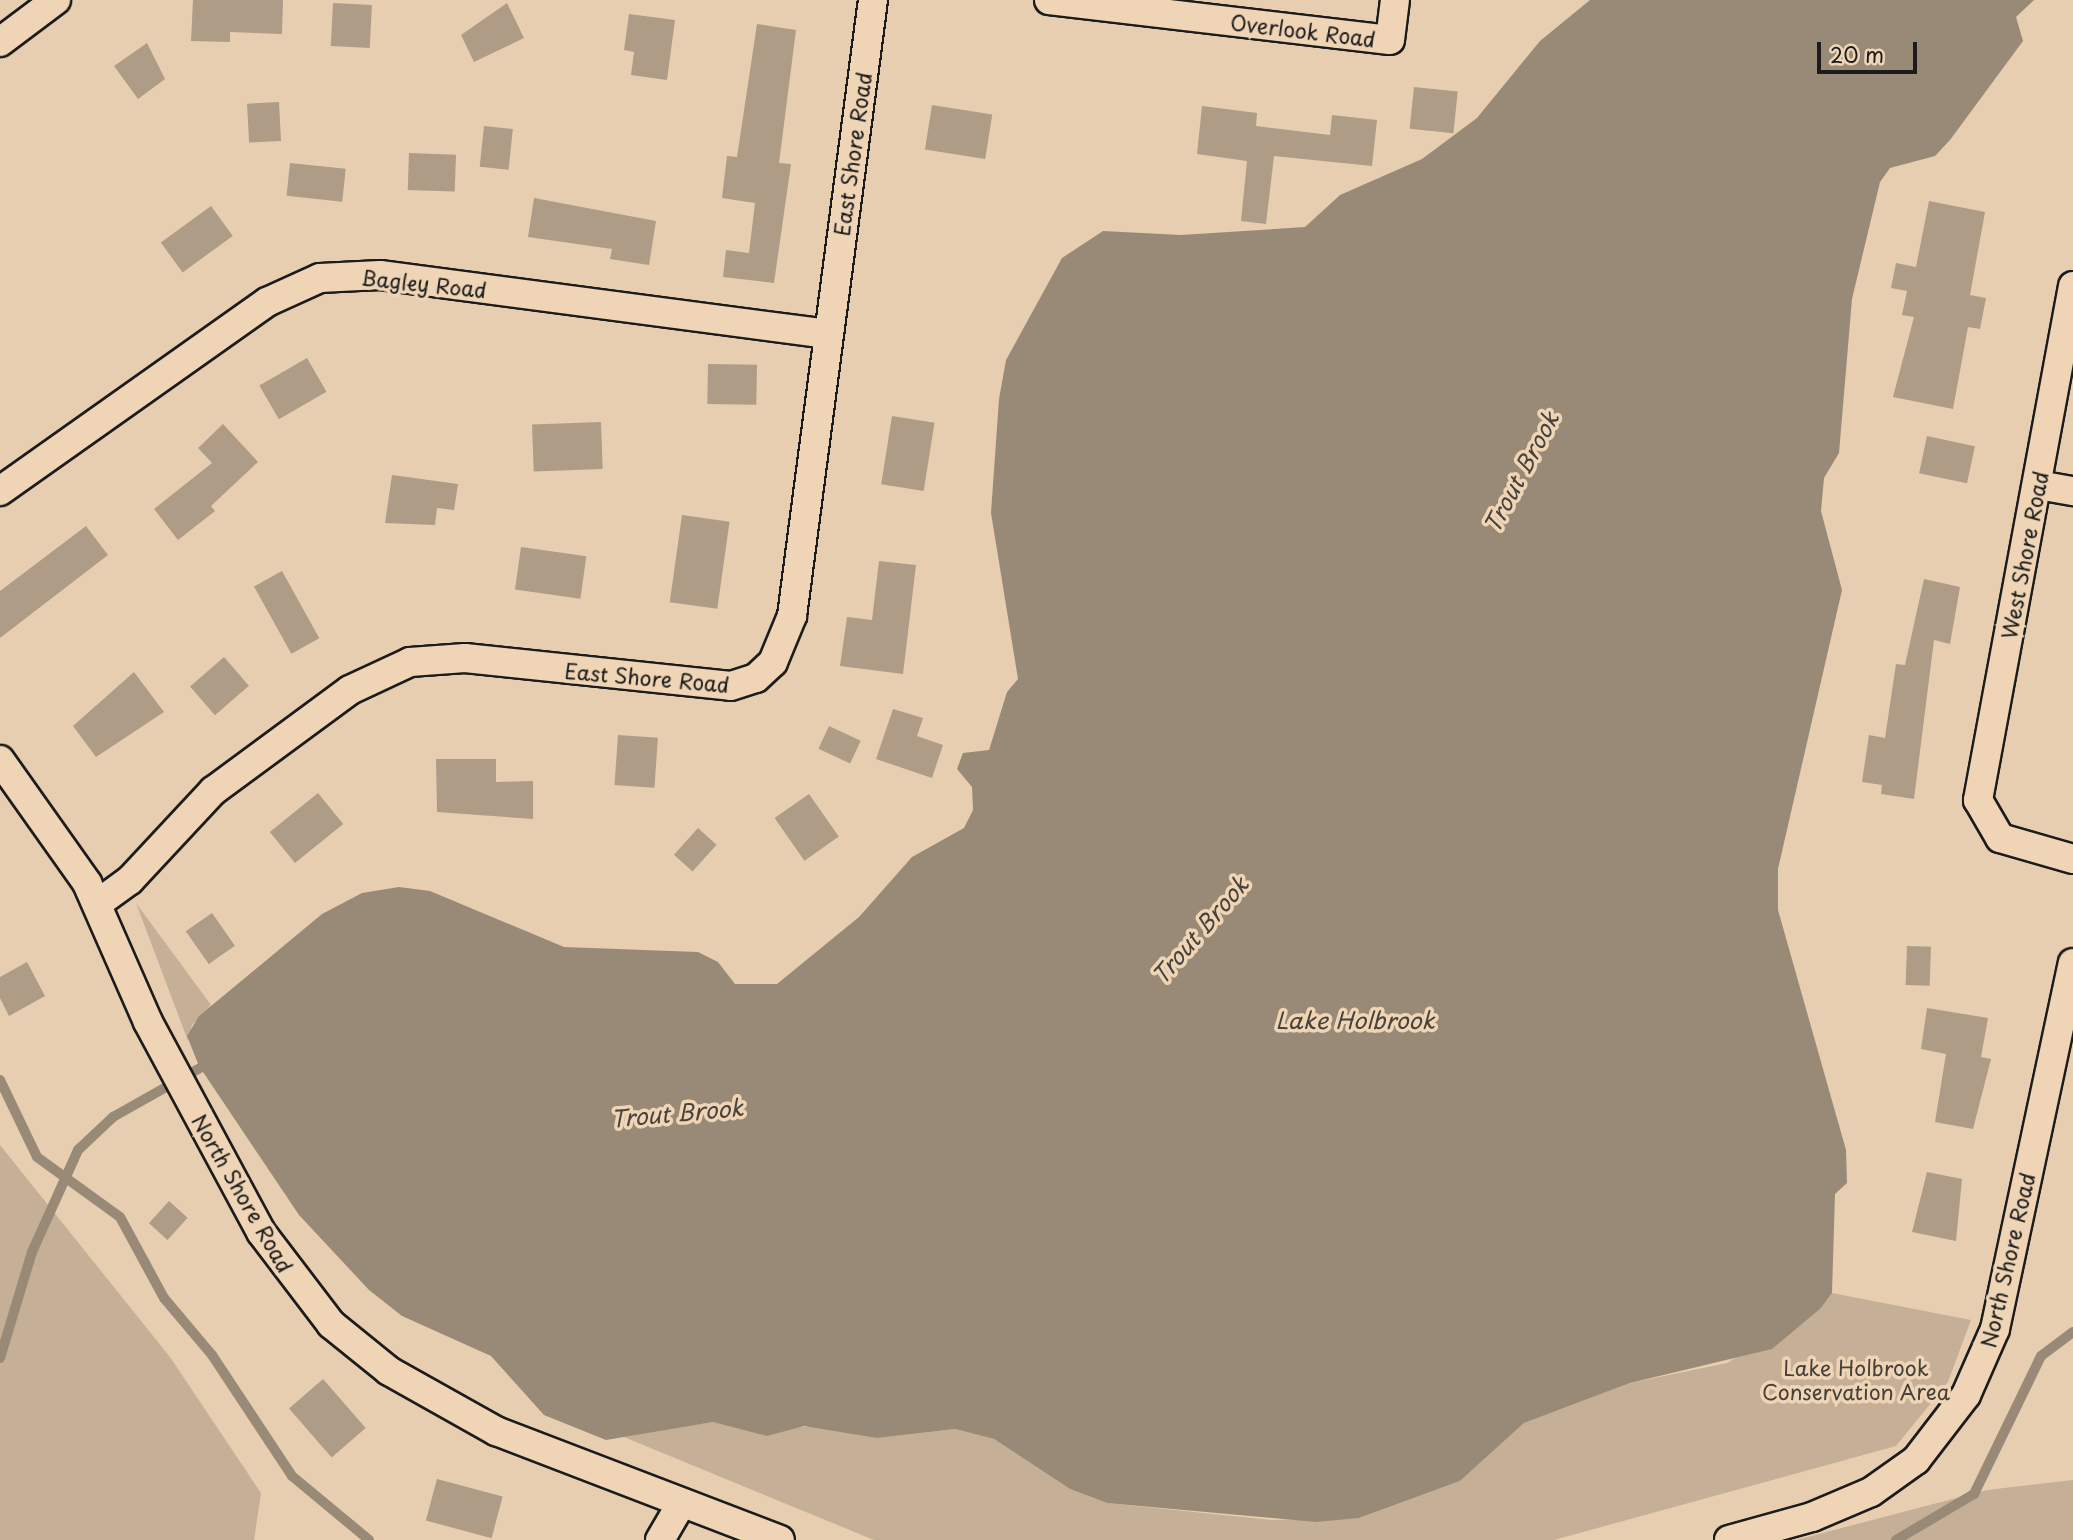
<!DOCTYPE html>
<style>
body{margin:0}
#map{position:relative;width:2073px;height:1540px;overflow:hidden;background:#e7ceb0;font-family:"Playpen Sans",sans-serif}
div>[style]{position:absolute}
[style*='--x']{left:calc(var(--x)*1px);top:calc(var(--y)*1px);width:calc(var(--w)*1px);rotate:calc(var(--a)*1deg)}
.green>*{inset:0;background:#c5b097}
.water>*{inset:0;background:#998a77}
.stream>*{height:10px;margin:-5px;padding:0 5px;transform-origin:5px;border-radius:5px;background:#998a77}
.building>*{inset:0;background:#ae9c87;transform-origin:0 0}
.roads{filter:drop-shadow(2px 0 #1c1c1c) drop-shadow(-2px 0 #1c1c1c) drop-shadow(0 2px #1c1c1c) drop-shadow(0 -2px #1c1c1c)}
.minor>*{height:28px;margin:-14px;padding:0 14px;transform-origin:14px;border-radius:14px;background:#efd5b6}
span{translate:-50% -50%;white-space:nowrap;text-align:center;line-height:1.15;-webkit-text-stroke:7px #efd5b6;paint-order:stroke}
.street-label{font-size:21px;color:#1c1c1c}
.park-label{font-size:21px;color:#46413b}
.water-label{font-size:23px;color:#48423c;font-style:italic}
.scale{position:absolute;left:1817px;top:42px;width:100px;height:32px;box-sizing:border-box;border:4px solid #1c1c1c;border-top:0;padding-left:9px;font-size:21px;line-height:24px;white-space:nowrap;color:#1c1c1c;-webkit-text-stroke:5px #efd5b6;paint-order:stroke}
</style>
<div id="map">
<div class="green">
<div style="clip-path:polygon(136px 903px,211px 1005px,192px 1025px,188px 1041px)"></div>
<div style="clip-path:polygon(0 1145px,170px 1357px,261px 1493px,254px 1540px,0 1540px)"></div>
<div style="clip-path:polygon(1832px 1293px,1971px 1320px,1948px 1382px,1896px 1446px,1554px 1540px,874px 1540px,619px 1435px,713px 1422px,832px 1428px,877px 1438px,955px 1429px,994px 1439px,1070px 1489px,1107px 1503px,1272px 1520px,1359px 1518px,1460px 1481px,1524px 1423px,1630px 1383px,1727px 1363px,1821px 1308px)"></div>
<div style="clip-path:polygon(2073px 1480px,2073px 1540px,1796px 1540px,1987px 1490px)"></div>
</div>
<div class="water">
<div style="clip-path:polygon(1590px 0,2034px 0,2016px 17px,2023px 41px,1950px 140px,1935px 156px,1890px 168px,1880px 182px,1852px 299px,1839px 453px,1824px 478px,1821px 511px,1842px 590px,1778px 869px,1778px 910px,1846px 1150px,1847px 1183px,1835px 1194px,1832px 1293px,1821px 1308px,1772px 1349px,1630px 1383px,1524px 1423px,1460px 1481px,1359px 1518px,1316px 1522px,1107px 1503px,1070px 1489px,994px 1439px,955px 1429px,877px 1438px,804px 1426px,767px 1436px,713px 1422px,606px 1440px,544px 1415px,491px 1356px,402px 1316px,369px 1290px,299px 1215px,199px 1066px,187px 1036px,199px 1016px,322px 914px,362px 893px,399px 887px,430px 891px,564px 947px,698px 952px,718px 962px,735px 984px,777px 984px,859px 917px,912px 857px,964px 828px,973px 810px,972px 787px,957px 769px,963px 753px,989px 750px,1007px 692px,1018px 679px,991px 513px,999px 399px,1006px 360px,1062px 258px,1103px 231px,1181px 235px,1305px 227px,1340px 195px,1422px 159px,1477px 118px,1540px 41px)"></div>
</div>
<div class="stream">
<div style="--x:0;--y:1080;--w:85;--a:64.3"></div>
<div style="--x:37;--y:1157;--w:102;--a:35.9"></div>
<div style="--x:120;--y:1217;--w:92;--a:61.5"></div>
<div style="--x:164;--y:1298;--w:75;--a:49.9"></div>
<div style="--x:212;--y:1355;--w:145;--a:56.5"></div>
<div style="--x:292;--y:1476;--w:100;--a:39.7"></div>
<div style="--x:0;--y:1358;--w:111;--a:-73.2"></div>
<div style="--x:32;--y:1252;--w:112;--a:-65.7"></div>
<div style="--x:78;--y:1150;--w:48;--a:-43.3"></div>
<div style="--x:113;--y:1117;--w:110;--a:-29.4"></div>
<div style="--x:1896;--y:1540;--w:91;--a:-30.5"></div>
<div style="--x:1974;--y:1494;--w:153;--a:-64.1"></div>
<div style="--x:2041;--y:1356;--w:40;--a:-37"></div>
</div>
<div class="building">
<div style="clip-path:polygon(193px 0,283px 0,282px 34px,230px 32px,230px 42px,191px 41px)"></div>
<div style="left:333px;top:3px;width:39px;height:43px;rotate:3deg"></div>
<div style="clip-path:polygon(507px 3px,524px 38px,474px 62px,461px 35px)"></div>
<div style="clip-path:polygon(629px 14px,675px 20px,667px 80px,631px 75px,634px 52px,624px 50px)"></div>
<div style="clip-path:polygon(757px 24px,796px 30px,779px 163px,791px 164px,774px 283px,723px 277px,726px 250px,749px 253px,755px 203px,722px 198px,727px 156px,737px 157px)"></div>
<div style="clip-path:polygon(147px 43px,165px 79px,138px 99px,114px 66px)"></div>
<div style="left:1414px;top:87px;width:44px;height:42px;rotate:6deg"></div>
<div style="left:279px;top:102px;width:39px;height:32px;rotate:87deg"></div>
<div style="left:932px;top:105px;width:61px;height:45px;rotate:9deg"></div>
<div style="clip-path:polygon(1202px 106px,1257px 113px,1256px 126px,1330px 135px,1332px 115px,1377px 120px,1372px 166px,1274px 156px,1266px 224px,1241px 221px,1247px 161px,1197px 154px)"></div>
<div style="left:484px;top:126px;width:29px;height:41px;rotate:6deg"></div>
<div style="left:409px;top:153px;width:47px;height:37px;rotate:2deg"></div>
<div style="left:290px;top:163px;width:56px;height:33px;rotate:6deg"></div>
<div style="clip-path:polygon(534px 198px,656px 221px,649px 265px,610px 259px,612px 249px,528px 237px)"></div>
<div style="clip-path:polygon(1929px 201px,1985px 212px,1970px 295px,1986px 298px,1980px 329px,1968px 327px,1953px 409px,1893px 397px,1914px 317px,1902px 315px,1907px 291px,1891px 288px,1896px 263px,1916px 267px)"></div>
<div style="left:211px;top:206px;width:37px;height:62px;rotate:54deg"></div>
<div style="left:307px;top:358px;width:39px;height:55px;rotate:60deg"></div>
<div style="left:708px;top:364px;width:49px;height:40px;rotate:1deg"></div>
<div style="left:892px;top:416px;width:43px;height:69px;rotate:9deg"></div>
<div style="left:601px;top:422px;width:47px;height:69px;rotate:88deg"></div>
<div style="clip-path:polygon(223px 424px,258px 462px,211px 506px,215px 511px,178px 540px,154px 509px,212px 463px,198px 448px)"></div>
<div style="left:1927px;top:436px;width:49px;height:38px;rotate:12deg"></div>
<div style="clip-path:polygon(392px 475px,458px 484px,454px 510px,437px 508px,435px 525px,385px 523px)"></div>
<div style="left:682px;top:515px;width:48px;height:88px;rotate:8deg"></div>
<div style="clip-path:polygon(86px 526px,108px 555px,0 638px,0 591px)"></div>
<div style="left:521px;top:547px;width:66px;height:43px;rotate:8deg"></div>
<div style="clip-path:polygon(879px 561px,916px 565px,903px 674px,840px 666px,847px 617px,872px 620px)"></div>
<div style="left:282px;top:571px;width:77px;height:32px;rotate:61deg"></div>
<div style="clip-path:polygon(1924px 579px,1960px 587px,1950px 644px,1934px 640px,1914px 799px,1881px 794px,1882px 785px,1862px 782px,1869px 735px,1885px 738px,1896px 664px,1905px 665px)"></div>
<div style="left:224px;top:657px;width:38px;height:45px;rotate:49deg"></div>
<div style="clip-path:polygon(134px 672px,164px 712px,96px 757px,73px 726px)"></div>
<div style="clip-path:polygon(893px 709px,923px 718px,917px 736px,943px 745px,932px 778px,876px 759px)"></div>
<div style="left:829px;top:726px;width:35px;height:25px;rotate:25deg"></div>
<div style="left:618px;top:735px;width:40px;height:50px;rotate:4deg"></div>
<div style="clip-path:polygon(436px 759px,496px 759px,496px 782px,533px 781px,533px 819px,437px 812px)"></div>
<div style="left:318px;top:793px;width:40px;height:62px;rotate:51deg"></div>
<div style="left:809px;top:794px;width:52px;height:42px;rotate:55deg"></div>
<div style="left:698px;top:828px;width:25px;height:36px;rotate:42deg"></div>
<div style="left:212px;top:913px;width:40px;height:32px;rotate:55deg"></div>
<div style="left:1907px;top:946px;width:24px;height:39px;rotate:2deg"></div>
<div style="clip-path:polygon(27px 962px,45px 996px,9px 1016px,0 998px,0 977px)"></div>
<div style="clip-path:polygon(1927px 1008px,1988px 1018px,1981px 1057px,1991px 1059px,1973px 1129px,1935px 1122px,1946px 1054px,1921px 1049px)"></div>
<div style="clip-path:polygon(1927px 1172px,1962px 1179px,1956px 1241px,1912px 1232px)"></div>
<div style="left:169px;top:1201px;width:25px;height:30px;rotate:42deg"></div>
<div style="left:323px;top:1379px;width:65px;height:45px;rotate:49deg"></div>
<div style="left:437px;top:1479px;width:68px;height:43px;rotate:15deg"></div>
</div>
<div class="roads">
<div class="minor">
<div style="--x:1049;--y:0;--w:343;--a:6.7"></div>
<div style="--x:1390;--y:40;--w:40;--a:-82.9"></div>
<div style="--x:0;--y:42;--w:70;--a:-36.9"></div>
<div style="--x:2073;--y:286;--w:523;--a:100.47"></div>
<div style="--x:1978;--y:800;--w:44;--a:59.9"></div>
<div style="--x:2000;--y:838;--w:76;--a:16"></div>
<div style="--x:2038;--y:485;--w:36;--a:10"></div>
<div style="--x:0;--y:491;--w:327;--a:-35.3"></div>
<div style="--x:267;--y:302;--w:58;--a:-24.4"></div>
<div style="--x:320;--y:278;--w:60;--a:-2.9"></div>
<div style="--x:380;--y:275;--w:452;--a:7.5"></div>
<div style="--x:0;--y:760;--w:151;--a:54.7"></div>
<div style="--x:87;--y:883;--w:152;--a:66.3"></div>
<div style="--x:148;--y:1022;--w:238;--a:61.7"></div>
<div style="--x:261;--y:1232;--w:116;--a:52.7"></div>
<div style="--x:331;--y:1324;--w:75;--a:39"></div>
<div style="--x:389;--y:1371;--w:123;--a:29.3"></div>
<div style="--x:496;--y:1431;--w:304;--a:21"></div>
<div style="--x:97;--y:904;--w:41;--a:-36"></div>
<div style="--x:130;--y:880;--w:122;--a:-47"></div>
<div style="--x:213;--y:791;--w:170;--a:-36.4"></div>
<div style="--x:350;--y:690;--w:66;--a:-25"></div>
<div style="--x:410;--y:662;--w:55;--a:-4.2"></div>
<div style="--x:465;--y:658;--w:267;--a:6"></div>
<div style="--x:731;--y:686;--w:26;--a:-18"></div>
<div style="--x:756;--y:678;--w:23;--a:-43"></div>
<div style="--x:773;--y:662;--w:50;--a:-67.6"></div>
<div style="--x:792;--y:616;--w:621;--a:-82.51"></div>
<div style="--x:660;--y:1540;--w:42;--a:-59.7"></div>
<div style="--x:1729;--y:1540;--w:86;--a:-15.5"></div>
<div style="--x:1812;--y:1517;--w:64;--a:-23"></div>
<div style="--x:1871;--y:1492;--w:55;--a:-35.4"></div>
<div style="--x:1916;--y:1460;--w:82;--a:-52.4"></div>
<div style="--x:1966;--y:1395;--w:72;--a:-66.3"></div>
<div style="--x:1995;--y:1329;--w:374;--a:-78"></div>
</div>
</div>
<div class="street-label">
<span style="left:1303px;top:30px;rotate:7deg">Overlook Road</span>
<span style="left:852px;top:154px;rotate:-82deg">East Shore Road</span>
<span style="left:424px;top:283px;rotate:6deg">Bagley Road</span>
<span style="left:2024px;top:555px;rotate:-79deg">West Shore Road</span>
<span style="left:647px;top:677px;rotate:5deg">East Shore Road</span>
<span style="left:243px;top:1193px;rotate:60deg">North Shore Road</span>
<span style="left:2007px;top:1260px;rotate:-77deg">North Shore Road</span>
</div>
<div class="park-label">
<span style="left:1856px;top:1379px">Lake Holbrook<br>Conservation Area</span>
</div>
<div class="water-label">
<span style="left:1521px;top:472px;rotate:-62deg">Trout Brook</span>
<span style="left:1200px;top:930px;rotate:-49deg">Trout Brook</span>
<span style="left:1355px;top:1020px">Lake Holbrook</span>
<span style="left:677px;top:1113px;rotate:-5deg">Trout Brook</span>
</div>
<div class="scale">20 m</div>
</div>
